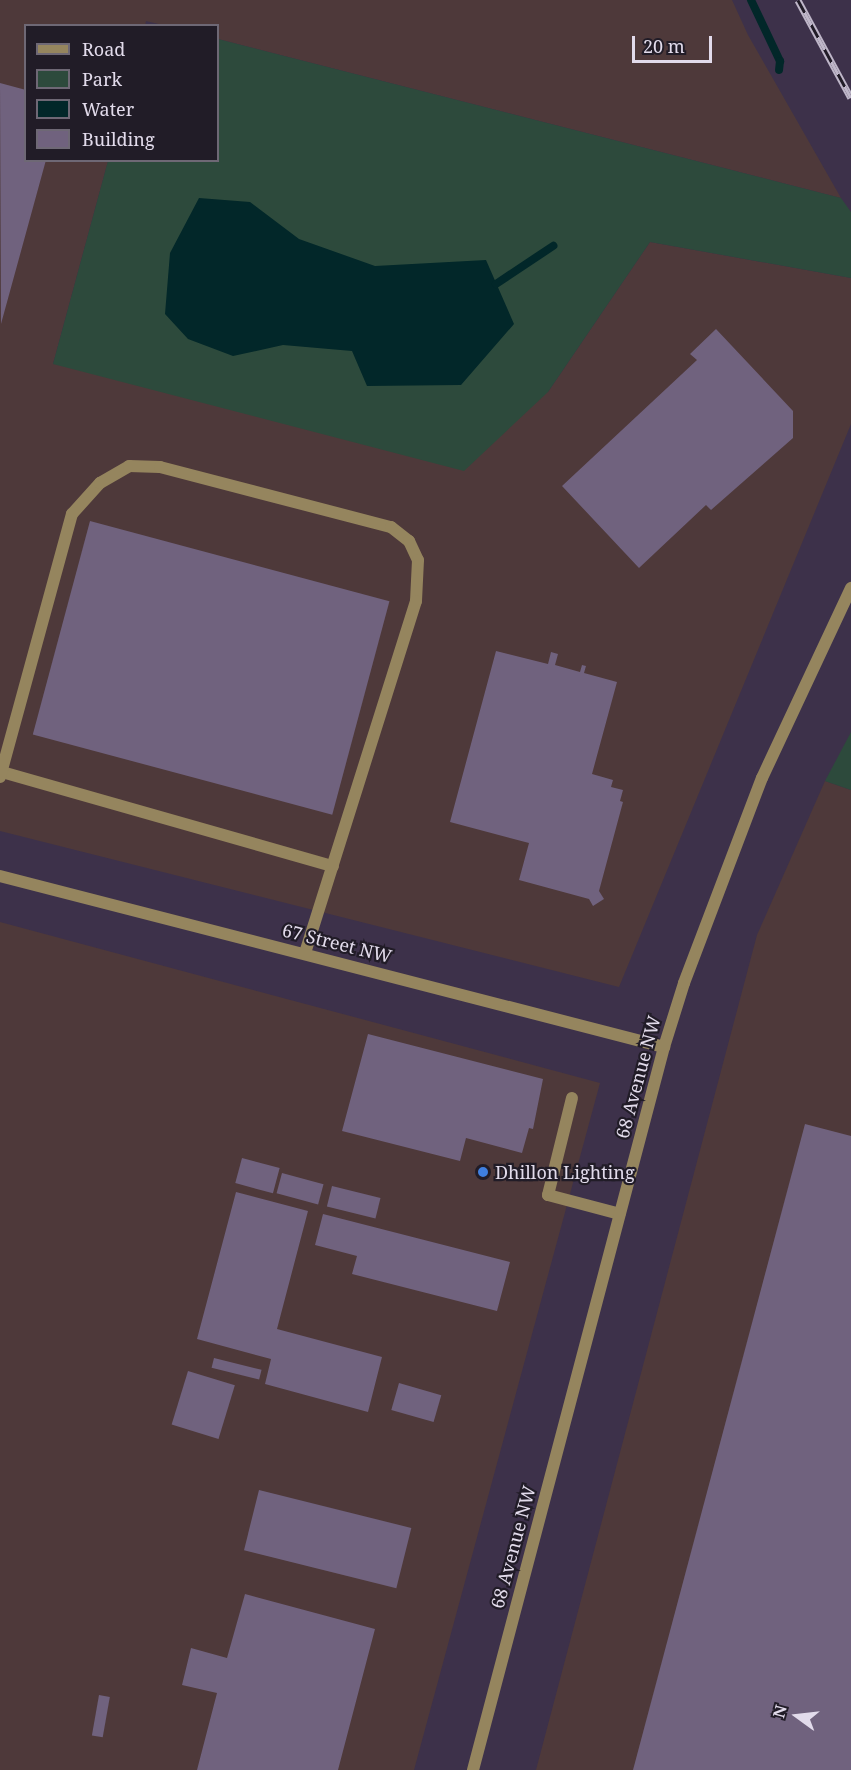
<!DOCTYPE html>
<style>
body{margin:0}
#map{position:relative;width:851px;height:1770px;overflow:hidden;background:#3d314a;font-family:"Noto Serif",serif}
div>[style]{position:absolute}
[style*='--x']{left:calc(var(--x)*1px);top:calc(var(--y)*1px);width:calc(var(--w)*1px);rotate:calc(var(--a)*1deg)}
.industrial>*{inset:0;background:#4e393a}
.green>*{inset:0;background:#2d4a3c}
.water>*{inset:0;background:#022729}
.stream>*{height:8px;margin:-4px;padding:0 4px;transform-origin:4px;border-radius:4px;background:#022729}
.building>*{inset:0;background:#70627e;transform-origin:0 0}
.service>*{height:12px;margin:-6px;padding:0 6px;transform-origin:6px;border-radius:6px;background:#95855e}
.tertiary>*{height:12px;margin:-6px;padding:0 6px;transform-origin:6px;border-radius:6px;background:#95855e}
.rail>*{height:7px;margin-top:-3.5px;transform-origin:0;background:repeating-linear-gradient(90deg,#211c27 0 14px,#bfb7c9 0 28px);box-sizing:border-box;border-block:2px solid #bfb7c9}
.dots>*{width:16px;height:16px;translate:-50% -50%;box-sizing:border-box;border:3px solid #211c27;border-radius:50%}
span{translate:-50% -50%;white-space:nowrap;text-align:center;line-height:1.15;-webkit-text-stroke:4.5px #211c27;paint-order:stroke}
.street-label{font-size:18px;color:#e2dbeb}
.poi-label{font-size:18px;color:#e2dbeb}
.left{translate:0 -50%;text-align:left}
.legend{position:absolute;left:24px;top:24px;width:195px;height:138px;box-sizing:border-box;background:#211c27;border:2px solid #6e6875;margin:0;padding:8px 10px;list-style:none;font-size:18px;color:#e2dbeb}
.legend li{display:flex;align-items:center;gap:12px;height:30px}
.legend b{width:30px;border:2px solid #6e6875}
.north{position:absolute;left:767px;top:1686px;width:60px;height:60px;-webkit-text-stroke:4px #211c27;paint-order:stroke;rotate:285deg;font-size:16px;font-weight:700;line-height:24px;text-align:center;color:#e2dbeb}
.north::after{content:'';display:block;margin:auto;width:21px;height:27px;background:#e2dbeb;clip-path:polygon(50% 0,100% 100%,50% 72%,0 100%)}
.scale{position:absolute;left:632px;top:36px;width:80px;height:27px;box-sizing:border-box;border:3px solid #e2dbeb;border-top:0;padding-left:8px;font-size:18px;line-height:21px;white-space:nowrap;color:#e2dbeb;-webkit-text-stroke:4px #211c27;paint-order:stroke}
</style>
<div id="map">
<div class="industrial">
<div style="clip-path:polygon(0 0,732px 0,748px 35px,841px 198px,218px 39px,218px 26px,163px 25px,146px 21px,145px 26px,26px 26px,26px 160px,108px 161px,53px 364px,548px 392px,650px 242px,851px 278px,851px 424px,619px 987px,0 831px)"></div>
<div style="clip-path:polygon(825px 781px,851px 790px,851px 1770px,536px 1770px,757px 935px)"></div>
<div style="clip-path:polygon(0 922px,600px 1083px,414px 1770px,0 1770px)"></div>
</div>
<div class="green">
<div style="clip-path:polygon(218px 39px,841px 198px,851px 212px,851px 278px,650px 242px,548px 392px,464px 471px,53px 364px,108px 161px,218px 160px)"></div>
<div style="clip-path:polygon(851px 732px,851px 790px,825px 781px)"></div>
</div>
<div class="water">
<div style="clip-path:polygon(199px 198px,250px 202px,299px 239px,375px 266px,486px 260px,514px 324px,461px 385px,367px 386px,352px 351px,283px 345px,233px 356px,188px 339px,165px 314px,170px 253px)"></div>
</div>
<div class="stream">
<div style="--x:751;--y:0;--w:68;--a:64.6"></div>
<div style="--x:780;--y:61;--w:9;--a:96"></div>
<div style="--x:496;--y:284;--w:69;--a:-33.7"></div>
</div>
<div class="building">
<div style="clip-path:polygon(0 83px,26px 90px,26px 160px,46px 160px,1px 324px)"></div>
<div style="clip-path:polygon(716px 329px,793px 411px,793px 438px,711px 510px,706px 505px,639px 568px,562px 486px,697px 360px,690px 354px)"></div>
<div style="left:90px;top:521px;width:310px;height:221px;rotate:15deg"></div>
<div style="clip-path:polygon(496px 651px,548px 664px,551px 652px,558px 654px,555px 665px,580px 672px,582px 665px,586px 666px,584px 673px,617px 682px,592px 774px,613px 780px,611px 787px,623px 790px,620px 801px,623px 802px,599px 891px,604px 899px,593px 906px,589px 899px,519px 880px,529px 843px,450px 822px)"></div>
<div style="clip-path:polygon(368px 1034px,543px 1079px,533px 1129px,529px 1128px,522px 1153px,466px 1138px,460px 1161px,342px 1131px)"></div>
<div style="clip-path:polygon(805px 1124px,851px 1136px,851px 1770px,633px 1770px)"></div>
<div style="left:242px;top:1158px;width:39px;height:26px;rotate:15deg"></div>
<div style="left:282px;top:1173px;width:43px;height:21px;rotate:15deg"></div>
<div style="left:332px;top:1186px;width:50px;height:21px;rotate:14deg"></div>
<div style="clip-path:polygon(236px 1192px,308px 1211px,277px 1329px,382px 1357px,368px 1412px,265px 1384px,271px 1359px,197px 1339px)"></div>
<div style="clip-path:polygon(323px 1214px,510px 1262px,497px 1311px,352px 1274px,357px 1256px,315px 1245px)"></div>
<div style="left:214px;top:1358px;width:49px;height:10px;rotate:14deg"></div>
<div style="left:188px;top:1371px;width:49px;height:56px;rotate:17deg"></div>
<div style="left:399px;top:1383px;width:44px;height:28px;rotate:16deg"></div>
<div style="left:259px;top:1490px;width:157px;height:62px;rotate:14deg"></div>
<div style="clip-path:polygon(245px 1594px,375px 1629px,338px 1770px,197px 1770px,217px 1693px,182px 1685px,191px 1648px,227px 1658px)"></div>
<div style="left:99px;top:1695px;width:11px;height:41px;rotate:10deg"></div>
</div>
<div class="service">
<div style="--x:2;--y:772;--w:344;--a:15.9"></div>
<div style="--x:0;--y:777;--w:273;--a:-74.7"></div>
<div style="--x:72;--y:514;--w:42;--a:-47.9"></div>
<div style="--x:100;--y:483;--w:34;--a:-30"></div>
<div style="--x:129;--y:466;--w:31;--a:2"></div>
<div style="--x:160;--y:467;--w:239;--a:14.6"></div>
<div style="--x:391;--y:527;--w:23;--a:38"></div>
<div style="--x:409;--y:541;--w:21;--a:65"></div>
<div style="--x:418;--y:560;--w:41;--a:92.8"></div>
<div style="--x:416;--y:601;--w:369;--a:107.5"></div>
<div style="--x:572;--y:1098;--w:100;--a:103.9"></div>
<div style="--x:548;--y:1195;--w:74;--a:14.8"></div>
</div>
<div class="tertiary">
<div style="--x:0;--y:876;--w:686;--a:14.44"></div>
<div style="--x:473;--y:1770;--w:748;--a:-75.2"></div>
<div style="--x:664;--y:1047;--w:67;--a:-72.6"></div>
<div style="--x:684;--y:983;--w:219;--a:-69.2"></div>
<div style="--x:762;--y:778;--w:210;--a:-64.9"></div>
</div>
<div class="rail">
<div style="--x:798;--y:0;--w:111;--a:61.6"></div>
</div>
<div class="dots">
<div style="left:483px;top:1172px;background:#3f7fe0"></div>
</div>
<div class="street-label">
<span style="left:337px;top:943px;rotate:14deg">67 Street NW</span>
<span style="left:638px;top:1077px;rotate:-75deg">68 Avenue NW</span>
<span style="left:513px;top:1547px;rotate:-75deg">68 Avenue NW</span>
</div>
<div class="poi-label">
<span class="left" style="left:495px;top:1172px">Dhillon Lighting</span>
</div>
<ul class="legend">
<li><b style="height:8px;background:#95855e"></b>Road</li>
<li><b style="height:16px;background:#2d4a3c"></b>Park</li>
<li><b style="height:16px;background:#022729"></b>Water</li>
<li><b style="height:16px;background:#70627e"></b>Building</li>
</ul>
<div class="north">N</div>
<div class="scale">20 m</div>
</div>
